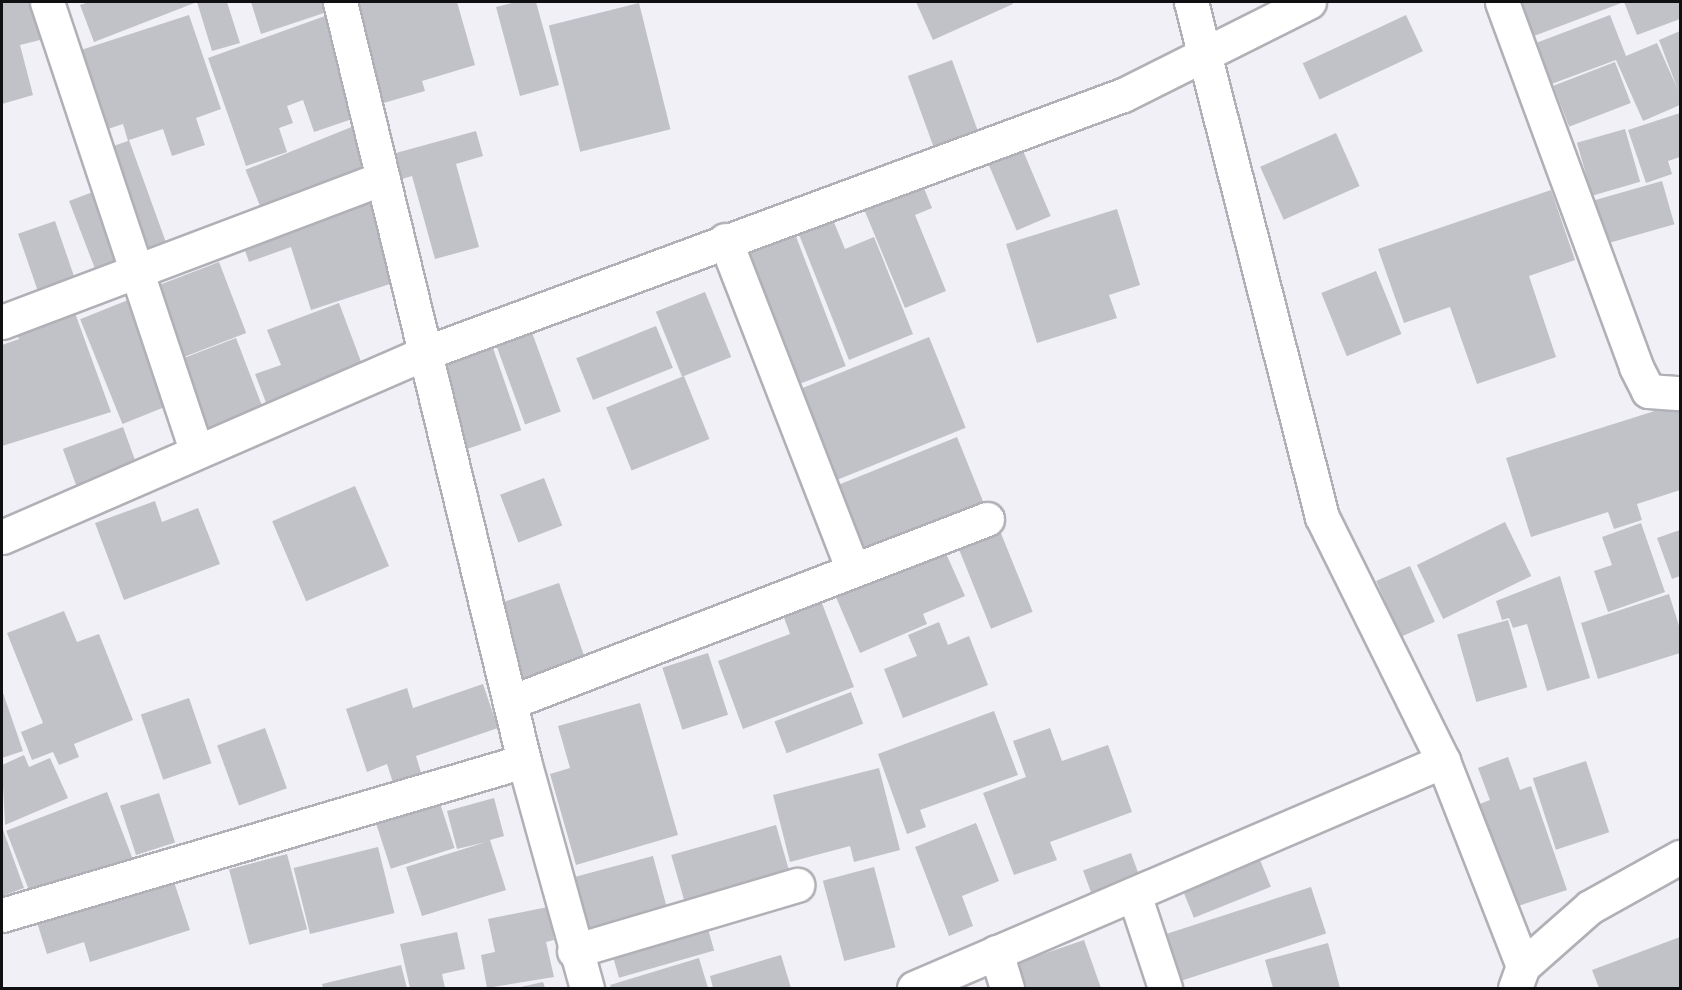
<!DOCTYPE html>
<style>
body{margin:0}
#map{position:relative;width:1682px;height:990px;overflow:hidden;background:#f0f0f6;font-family:"DM Sans",sans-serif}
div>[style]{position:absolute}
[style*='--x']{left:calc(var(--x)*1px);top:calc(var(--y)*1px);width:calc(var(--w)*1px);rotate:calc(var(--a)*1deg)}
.building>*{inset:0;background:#c0c2c8;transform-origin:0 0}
.roads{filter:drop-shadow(2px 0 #b0b0b6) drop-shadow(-2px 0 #b0b0b6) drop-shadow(0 2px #b0b0b6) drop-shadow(0 -2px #b0b0b6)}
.minor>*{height:33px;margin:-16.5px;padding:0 16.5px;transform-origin:16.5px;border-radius:16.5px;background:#fff}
span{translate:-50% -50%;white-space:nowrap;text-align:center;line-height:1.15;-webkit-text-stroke:6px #fff;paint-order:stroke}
.frame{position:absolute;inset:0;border:3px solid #100f11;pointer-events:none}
</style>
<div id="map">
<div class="building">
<div style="clip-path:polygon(2px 2px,34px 2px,44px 39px,20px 45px,33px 95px,2px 104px)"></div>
<div style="clip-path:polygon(89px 2px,227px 2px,240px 43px,212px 51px,197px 2px,94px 42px,80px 5px)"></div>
<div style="clip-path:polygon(251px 2px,327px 2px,330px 11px,261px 34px)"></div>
<div style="clip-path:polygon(349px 2px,457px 2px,475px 65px,422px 81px,425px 91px,380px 104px)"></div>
<div style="clip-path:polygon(516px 2px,536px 2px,559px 85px,520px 96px,496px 7px)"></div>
<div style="clip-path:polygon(916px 2px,1012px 2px,1013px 4px,933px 40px)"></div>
<div style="clip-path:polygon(1513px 2px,1680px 2px,1680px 19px,1637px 35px,1624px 2px,1526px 39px)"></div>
<div style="left:639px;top:3px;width:130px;height:93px;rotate:76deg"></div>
<div style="clip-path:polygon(189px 15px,221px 109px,196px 118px,205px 145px,172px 156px,163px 129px,129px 140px,168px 248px,138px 259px,99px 151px,128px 141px,123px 124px,108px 129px,81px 50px)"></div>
<div style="left:1406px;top:15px;width:40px;height:114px;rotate:65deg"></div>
<div style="clip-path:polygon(1610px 15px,1626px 56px,1657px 43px,1678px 90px,1659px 40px,1680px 31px,1680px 105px,1643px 121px,1616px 60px,1538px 89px,1523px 48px)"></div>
<div style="clip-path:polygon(325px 16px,361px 116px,314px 132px,303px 100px,287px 106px,293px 123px,279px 128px,287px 152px,246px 166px,208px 58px)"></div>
<div style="left:952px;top:60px;width:81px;height:47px;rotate:70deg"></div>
<div style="left:1615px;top:62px;width:44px;height:66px;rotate:69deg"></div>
<div style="clip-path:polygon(1680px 113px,1680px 157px,1668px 161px,1672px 174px,1646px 183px,1628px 130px)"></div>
<div style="left:354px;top:126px;width:50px;height:117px;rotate:68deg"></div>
<div style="left:1625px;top:129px;width:55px;height:50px;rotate:74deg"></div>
<div style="clip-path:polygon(476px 131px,483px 156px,456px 164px,479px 247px,435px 259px,412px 176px,402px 179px,396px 153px)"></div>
<div style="left:1336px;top:133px;width:58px;height:83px;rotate:66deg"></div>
<div style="left:1021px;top:146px;width:76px;height:37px;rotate:67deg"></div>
<div style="clip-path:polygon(918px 173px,932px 208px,915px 215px,946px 291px,905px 308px,859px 197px)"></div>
<div style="left:1662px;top:181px;width:45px;height:82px;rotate:74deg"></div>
<div style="left:98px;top:190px;width:78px;height:31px;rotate:69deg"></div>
<div style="clip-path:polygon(1551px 190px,1575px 260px,1529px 276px,1556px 357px,1477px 384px,1450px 307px,1404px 323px,1378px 249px)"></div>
<div style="clip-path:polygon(372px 197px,399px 281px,311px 310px,291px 247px,249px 262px,241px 239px)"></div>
<div style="clip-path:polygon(828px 208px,845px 249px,874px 237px,913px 334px,849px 360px,794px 222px)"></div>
<div style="clip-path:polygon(1117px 209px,1140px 285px,1109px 295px,1117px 318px,1037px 343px,1006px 244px)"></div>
<div style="left:55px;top:221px;width:65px;height:39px;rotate:71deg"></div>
<div style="left:792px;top:226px;width:150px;height:61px;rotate:69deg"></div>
<div style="left:219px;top:262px;width:76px;height:71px;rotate:69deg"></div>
<div style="left:1376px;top:271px;width:68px;height:59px;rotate:68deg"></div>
<div style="left:705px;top:292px;width:70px;height:53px;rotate:68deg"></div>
<div style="left:133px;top:298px;width:113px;height:57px;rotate:68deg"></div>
<div style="clip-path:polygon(339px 303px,366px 375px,270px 413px,255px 374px,281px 365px,267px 330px)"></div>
<div style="clip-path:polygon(75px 313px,111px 412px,2px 446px,2px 345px,19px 339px,17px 333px)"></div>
<div style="left:656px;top:326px;width:45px;height:86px;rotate:68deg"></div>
<div style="left:530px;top:327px;width:90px;height:38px;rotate:70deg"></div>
<div style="left:929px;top:337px;width:98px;height:151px;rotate:68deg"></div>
<div style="left:236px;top:338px;width:87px;height:62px;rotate:69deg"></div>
<div style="left:493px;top:348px;width:87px;height:59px;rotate:71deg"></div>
<div style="left:684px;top:376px;width:68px;height:84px;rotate:68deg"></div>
<div style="clip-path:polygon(1680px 403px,1680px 490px,1637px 504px,1642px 520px,1614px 529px,1608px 512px,1531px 537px,1506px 458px)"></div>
<div style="left:123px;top:427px;width:50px;height:64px;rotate:70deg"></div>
<div style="left:957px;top:437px;width:75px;height:139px;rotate:68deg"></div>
<div style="left:544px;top:478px;width:51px;height:47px;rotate:69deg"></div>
<div style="left:355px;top:486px;width:87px;height:90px;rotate:67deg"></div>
<div style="clip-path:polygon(155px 501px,162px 522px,198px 508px,220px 564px,124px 600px,95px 523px)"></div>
<div style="left:996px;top:521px;width:98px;height:45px;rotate:68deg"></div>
<div style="left:1505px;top:522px;width:60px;height:98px;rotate:64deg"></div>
<div style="clip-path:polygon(1641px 523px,1665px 592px,1608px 612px,1594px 571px,1612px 565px,1602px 537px)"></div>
<div style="clip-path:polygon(1680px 530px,1680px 576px,1672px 579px,1657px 538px)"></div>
<div style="clip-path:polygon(940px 540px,965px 596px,923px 614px,927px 624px,860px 653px,832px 588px)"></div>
<div style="left:1410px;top:566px;width:61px;height:37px;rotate:66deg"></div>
<div style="clip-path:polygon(1560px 576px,1590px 678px,1547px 691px,1527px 624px,1513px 628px,1509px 618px,1502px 620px,1496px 601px)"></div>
<div style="left:559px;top:583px;width:82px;height:69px;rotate:71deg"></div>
<div style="clip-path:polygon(1669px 594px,1680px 629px,1680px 653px,1598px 679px,1581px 623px)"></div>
<div style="clip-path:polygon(820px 598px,854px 687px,743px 729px,718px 661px,790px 634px,782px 612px)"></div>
<div style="clip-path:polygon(64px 611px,77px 642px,99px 634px,133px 720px,74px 744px,79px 757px,59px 765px,53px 752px,32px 760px,21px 732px,43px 723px,7px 633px)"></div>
<div style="left:1508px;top:620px;width:70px;height:53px;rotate:74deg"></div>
<div style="clip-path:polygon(939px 622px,948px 645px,969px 636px,988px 685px,903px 718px,884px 669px,917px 656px,908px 635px)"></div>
<div style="left:708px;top:653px;width:65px;height:48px;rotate:72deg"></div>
<div style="clip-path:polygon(483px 684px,498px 728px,416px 756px,422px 776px,394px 786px,387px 764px,367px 772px,346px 709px,407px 688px,413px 708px)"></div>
<div style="clip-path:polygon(2px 690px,23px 751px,2px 758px)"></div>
<div style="left:851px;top:692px;width:34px;height:82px;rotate:69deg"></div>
<div style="left:189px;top:698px;width:69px;height:51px;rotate:71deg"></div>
<div style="clip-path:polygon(640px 703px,678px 835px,576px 865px,550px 774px,570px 768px,558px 726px)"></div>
<div style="clip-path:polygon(994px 711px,1018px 775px,920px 810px,926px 827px,907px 834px,878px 754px)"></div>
<div style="left:265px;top:728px;width:64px;height:51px;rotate:70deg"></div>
<div style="clip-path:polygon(1050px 728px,1062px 761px,1108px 745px,1132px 812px,1050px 842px,1057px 860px,1014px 875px,983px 793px,1026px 777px,1013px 741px)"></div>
<div style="clip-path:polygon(24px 755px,29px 767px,50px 758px,68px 798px,5px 825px,2px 765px)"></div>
<div style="clip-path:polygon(1508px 757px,1520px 790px,1531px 786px,1567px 890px,1512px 908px,1477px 805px,1490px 800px,1478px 768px)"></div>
<div style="left:1586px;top:761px;width:75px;height:56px;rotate:72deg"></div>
<div style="clip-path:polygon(879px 768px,900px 850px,854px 862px,850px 846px,790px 862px,773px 795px)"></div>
<div style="left:436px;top:791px;width:60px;height:67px;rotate:72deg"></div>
<div style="left:107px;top:792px;width:72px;height:108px;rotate:69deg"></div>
<div style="left:159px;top:793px;width:52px;height:41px;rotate:72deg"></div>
<div style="clip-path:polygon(494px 798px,504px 836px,490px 840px,506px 890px,422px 916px,406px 867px,486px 842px,457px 849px,447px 811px)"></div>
<div style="clip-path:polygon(976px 823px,999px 881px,962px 896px,973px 926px,949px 936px,915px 847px)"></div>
<div style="left:776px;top:825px;width:58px;height:109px;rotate:74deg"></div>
<div style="clip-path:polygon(2px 827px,24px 888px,2px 896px)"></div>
<div style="left:1254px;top:845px;width:45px;height:83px;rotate:68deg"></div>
<div style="left:378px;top:847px;width:68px;height:87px;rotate:76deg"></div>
<div style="left:1131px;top:853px;width:29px;height:51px;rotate:70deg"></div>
<div style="left:287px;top:854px;width:78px;height:60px;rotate:75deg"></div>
<div style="left:653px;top:856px;width:64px;height:91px;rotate:75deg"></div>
<div style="left:874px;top:867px;width:83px;height:53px;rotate:75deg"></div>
<div style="clip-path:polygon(170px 870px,190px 930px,90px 962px,84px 942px,47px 954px,34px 913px)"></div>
<div style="left:1311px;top:887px;width:49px;height:154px;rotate:72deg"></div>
<div style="clip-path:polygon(548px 907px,554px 940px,546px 942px,554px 977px,487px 988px,481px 955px,495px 952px,488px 919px)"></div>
<div style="left:704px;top:915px;width:37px;height:99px;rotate:74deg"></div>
<div style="clip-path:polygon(457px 932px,465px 969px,442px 974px,445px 988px,410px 988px,400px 944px)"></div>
<div style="clip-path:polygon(1680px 937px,1680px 988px,1599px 988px,1592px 970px)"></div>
<div style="clip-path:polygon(1084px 940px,1101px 988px,1019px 988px,1011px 965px)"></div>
<div style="clip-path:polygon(1328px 943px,1340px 988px,1273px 988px,1265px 960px)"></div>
<div style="clip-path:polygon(781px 955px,791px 988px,713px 988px,710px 976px)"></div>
<div style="clip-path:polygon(699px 958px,708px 988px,611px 988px,610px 985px)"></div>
<div style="clip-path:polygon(401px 965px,407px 988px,323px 988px,322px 984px)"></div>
<div style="clip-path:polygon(543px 982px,545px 988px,516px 988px)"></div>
</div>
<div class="roads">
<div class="minor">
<div style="--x:47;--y:2;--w:472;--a:71.6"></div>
<div style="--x:340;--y:2;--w:781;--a:76.37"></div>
<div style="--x:524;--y:761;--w:236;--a:74.5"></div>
<div style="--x:1191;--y:2;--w:531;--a:75.73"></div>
<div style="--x:1322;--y:517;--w:272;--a:63.6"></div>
<div style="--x:1443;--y:761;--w:220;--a:68.7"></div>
<div style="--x:1523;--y:966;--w:23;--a:110"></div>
<div style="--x:1502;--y:2;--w:389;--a:69.8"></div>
<div style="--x:1636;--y:367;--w:27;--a:63"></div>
<div style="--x:1648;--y:391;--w:32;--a:4"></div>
<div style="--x:725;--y:240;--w:354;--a:68.8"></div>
<div style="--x:2;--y:322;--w:407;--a:-20.7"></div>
<div style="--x:2;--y:537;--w:461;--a:-23.5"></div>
<div style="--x:425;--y:353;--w:744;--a:-20.29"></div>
<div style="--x:1123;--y:95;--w:208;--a:-26.6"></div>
<div style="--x:511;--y:702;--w:510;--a:-21.03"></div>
<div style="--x:1134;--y:894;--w:99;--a:71.7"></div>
<div style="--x:2;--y:915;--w:544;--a:-16.44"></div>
<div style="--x:574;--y:951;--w:233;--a:-16.5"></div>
<div style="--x:996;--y:952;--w:38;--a:73"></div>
<div style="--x:1523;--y:966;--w:89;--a:-41.4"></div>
<div style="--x:1590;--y:907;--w:103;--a:-29.1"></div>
<div style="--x:914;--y:988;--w:576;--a:-23.22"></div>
</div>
</div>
<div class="frame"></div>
</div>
